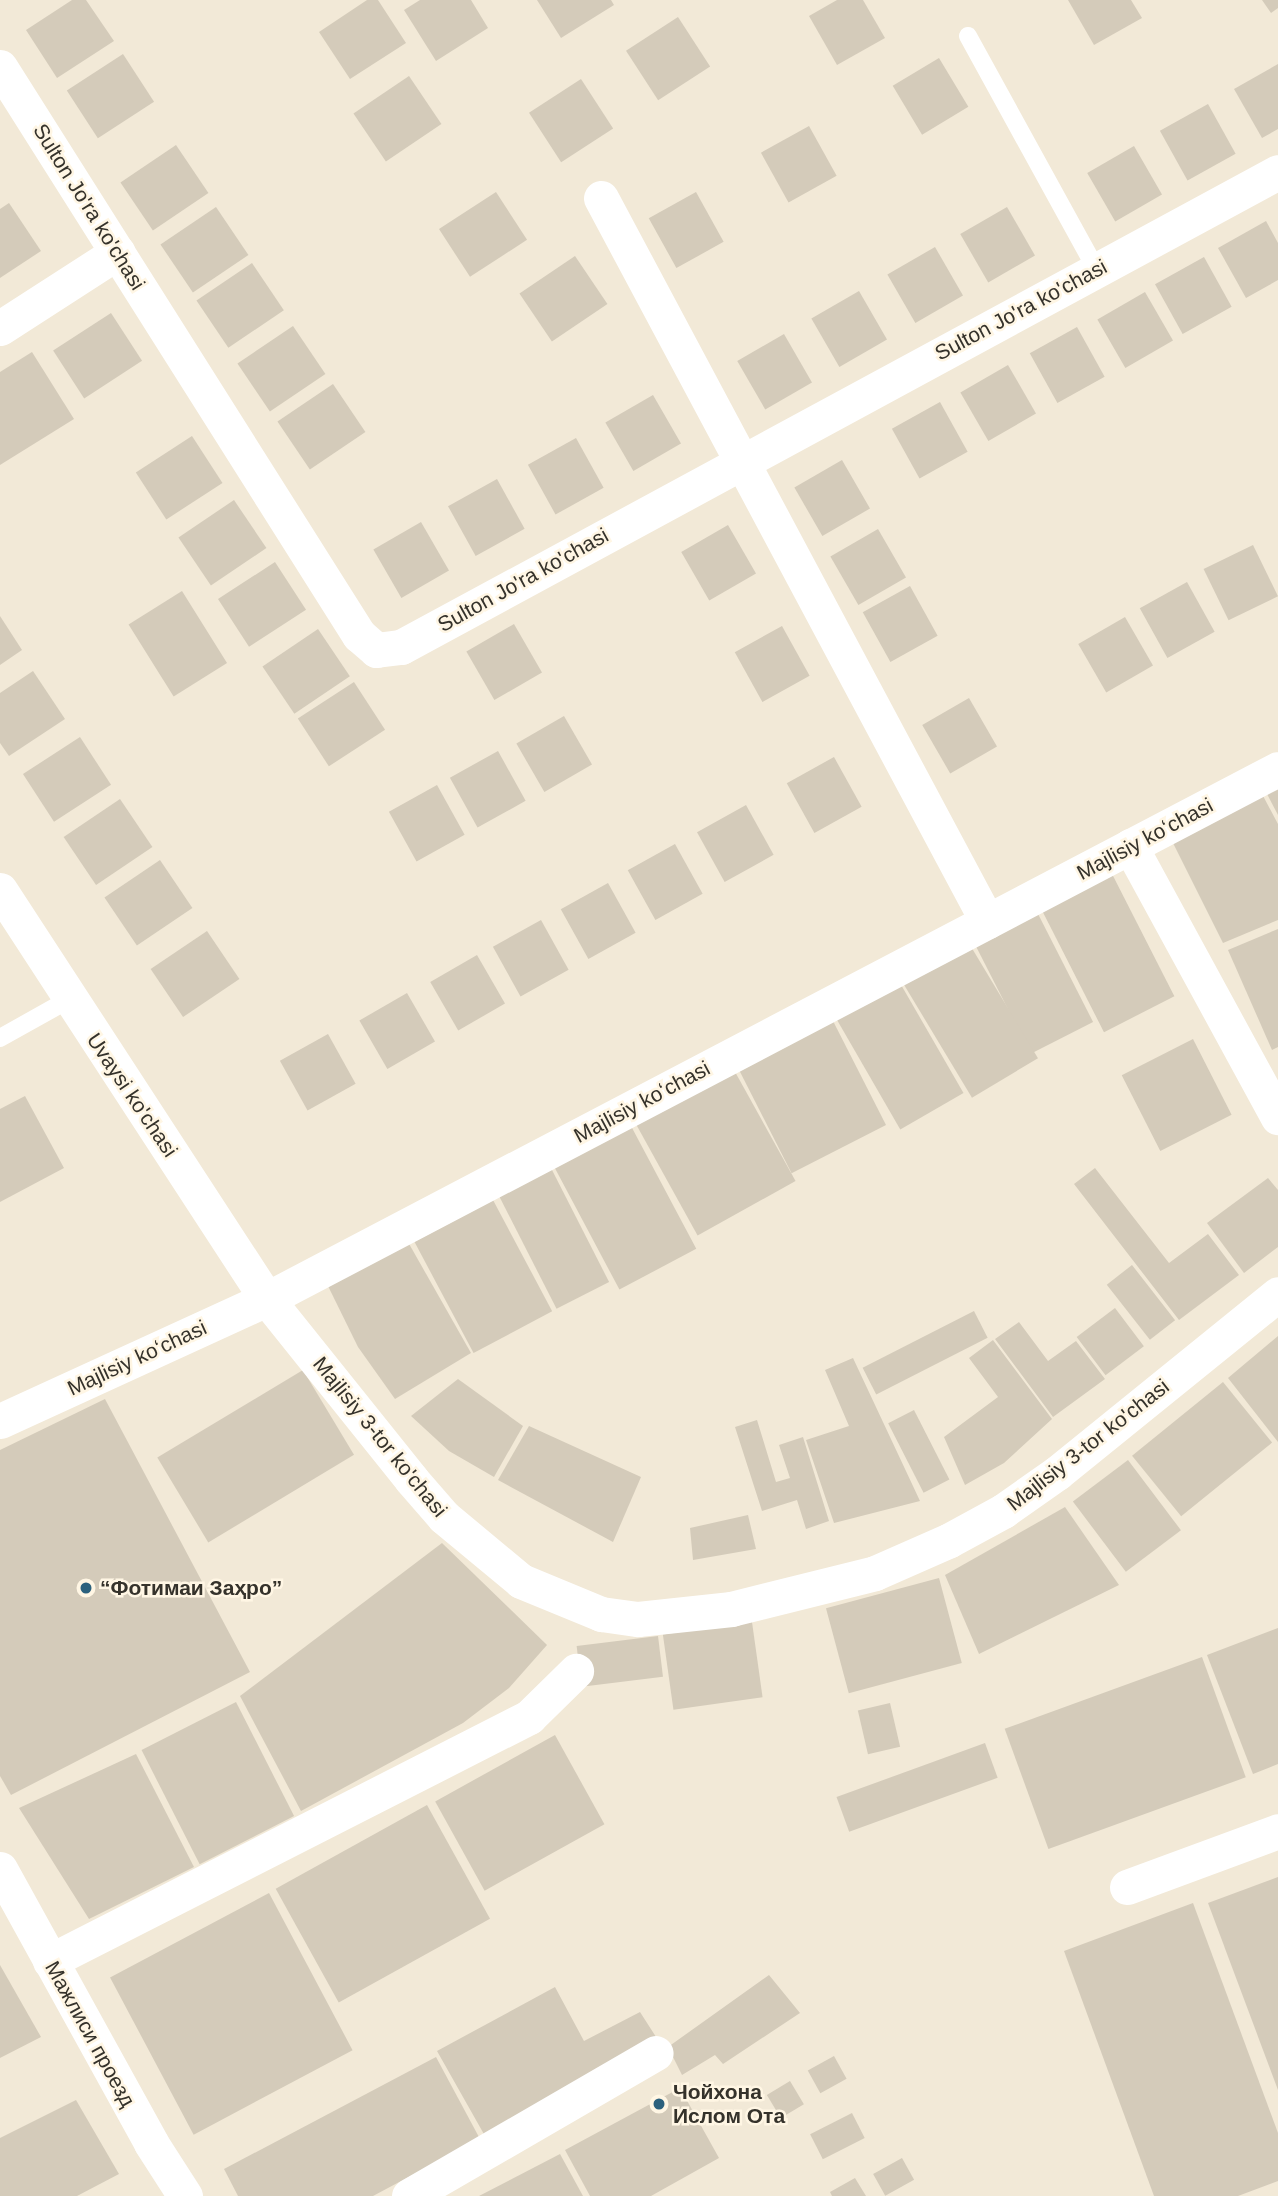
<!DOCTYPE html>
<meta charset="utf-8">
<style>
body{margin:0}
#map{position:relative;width:1278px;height:2196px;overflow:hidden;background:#f2e9d7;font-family:Helvetica,sans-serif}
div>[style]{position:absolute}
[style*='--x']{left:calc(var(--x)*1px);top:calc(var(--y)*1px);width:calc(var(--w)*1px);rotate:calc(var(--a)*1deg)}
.building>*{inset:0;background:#d4cbba;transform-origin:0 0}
.service>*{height:18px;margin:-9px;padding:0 9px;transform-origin:9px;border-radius:9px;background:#fff}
.minor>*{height:35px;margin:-17.5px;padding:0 17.5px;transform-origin:17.5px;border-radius:17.5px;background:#fff}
.dots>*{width:19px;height:19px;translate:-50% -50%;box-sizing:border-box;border:4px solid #fff6e4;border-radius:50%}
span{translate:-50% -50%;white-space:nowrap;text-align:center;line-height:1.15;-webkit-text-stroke:5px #fff6e4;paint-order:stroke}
.street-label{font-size:21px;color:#35322b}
.poi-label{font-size:21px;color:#35322b;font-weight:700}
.left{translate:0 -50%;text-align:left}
</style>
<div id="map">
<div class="building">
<div style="clip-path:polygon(72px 0,86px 0,114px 41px,57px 78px,26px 30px)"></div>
<div style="clip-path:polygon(367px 0,378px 0,406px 43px,350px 79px,319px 32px)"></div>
<div style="clip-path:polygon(420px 0,471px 0,488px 28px,436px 61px,404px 10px)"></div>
<div style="clip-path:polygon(537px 0,611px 0,614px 5px,561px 38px)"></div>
<div style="clip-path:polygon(837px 0,863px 0,885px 38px,837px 65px,809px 16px)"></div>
<div style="clip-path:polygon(1068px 0,1131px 0,1142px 18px,1094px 45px)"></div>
<div style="clip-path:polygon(1262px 0,1278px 0,1278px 8px,1271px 13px)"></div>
<div style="left:678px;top:17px;width:59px;height:62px;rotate:57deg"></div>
<div style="left:123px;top:54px;width:57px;height:67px;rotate:57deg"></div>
<div style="left:939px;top:58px;width:57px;height:54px;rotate:59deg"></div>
<div style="clip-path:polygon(1278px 64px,1278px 129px,1262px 138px,1234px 89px)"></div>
<div style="left:409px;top:76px;width:58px;height:67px;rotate:56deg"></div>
<div style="left:581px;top:79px;width:59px;height:62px;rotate:57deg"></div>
<div style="left:1208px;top:104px;width:57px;height:55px;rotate:61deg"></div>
<div style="left:809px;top:126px;width:57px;height:55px;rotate:61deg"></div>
<div style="left:176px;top:145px;width:58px;height:67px;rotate:56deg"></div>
<div style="left:1134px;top:146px;width:56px;height:54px;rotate:60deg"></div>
<div style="left:496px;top:192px;width:57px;height:68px;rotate:57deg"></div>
<div style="left:696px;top:192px;width:57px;height:54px;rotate:61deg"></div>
<div style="clip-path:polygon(9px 203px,41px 251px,0 278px,0 209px)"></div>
<div style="left:216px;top:207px;width:58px;height:67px;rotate:56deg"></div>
<div style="left:1007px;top:207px;width:56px;height:54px;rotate:60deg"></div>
<div style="clip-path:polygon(1266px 221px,1278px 243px,1278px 280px,1246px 298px,1218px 248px)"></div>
<div style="left:935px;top:247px;width:56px;height:55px;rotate:60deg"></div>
<div style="left:575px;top:256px;width:58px;height:67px;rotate:56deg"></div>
<div style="left:1204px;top:257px;width:57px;height:56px;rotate:61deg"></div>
<div style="left:252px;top:263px;width:57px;height:67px;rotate:56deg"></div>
<div style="left:859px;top:291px;width:56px;height:55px;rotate:60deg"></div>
<div style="left:1145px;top:292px;width:56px;height:55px;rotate:60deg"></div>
<div style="left:111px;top:313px;width:57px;height:69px;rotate:57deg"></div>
<div style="left:293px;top:326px;width:58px;height:67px;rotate:56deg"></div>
<div style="left:1077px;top:327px;width:57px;height:54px;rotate:61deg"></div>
<div style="left:784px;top:334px;width:56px;height:54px;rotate:60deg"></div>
<div style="clip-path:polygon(32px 352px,74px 419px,0 465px,0 372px)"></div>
<div style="left:1008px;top:365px;width:56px;height:55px;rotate:60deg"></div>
<div style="left:333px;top:384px;width:58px;height:67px;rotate:56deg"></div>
<div style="left:653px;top:395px;width:56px;height:55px;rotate:60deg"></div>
<div style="left:940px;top:402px;width:57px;height:55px;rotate:61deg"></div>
<div style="left:192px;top:436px;width:56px;height:67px;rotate:57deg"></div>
<div style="left:576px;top:438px;width:57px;height:55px;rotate:61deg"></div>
<div style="left:842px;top:460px;width:56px;height:55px;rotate:60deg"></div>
<div style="left:497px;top:479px;width:57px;height:56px;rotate:61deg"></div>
<div style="left:234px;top:500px;width:58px;height:67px;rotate:56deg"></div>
<div style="left:421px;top:522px;width:56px;height:55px;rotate:60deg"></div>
<div style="left:728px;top:525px;width:56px;height:54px;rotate:60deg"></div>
<div style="left:878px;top:529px;width:56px;height:55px;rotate:60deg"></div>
<div style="left:1253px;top:545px;width:57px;height:55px;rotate:64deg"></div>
<div style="left:275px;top:562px;width:57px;height:68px;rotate:57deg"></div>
<div style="left:1187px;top:582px;width:57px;height:54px;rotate:61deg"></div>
<div style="left:910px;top:586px;width:57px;height:54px;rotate:61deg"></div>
<div style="left:182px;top:591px;width:85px;height:63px;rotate:58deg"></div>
<div style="clip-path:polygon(0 616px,22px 650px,0 665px)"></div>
<div style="left:1125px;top:617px;width:56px;height:54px;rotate:60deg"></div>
<div style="left:514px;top:624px;width:56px;height:55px;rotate:60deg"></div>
<div style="left:782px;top:626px;width:57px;height:54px;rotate:61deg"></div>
<div style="left:318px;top:629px;width:57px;height:67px;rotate:56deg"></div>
<div style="clip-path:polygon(33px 671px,65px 719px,9px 756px,0 743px,0 693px)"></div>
<div style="left:354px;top:682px;width:57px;height:67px;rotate:57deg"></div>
<div style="left:969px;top:698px;width:56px;height:54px;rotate:60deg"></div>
<div style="left:564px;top:716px;width:56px;height:55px;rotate:60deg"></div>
<div style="left:80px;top:737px;width:57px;height:68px;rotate:57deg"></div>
<div style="left:498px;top:751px;width:57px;height:55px;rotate:61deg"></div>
<div style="left:834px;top:757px;width:57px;height:54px;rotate:61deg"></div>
<div style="left:437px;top:785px;width:57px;height:55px;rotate:61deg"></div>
<div style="clip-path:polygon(1278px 786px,1278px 815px,1266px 792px)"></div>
<div style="clip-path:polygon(1262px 794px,1278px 824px,1278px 920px,1223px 943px,1172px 841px)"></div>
<div style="left:120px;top:799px;width:58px;height:68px;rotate:56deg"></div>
<div style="left:746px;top:805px;width:57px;height:56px;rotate:61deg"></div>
<div style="left:675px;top:844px;width:57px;height:54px;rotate:61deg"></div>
<div style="left:160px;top:860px;width:58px;height:67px;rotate:56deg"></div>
<div style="left:1109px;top:868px;width:144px;height:79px;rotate:63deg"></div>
<div style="left:608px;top:883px;width:57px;height:54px;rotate:61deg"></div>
<div style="left:1035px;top:908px;width:128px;height:70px;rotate:63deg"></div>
<div style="left:541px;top:920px;width:57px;height:55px;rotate:61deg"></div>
<div style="clip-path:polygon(1278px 929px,1278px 1047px,1272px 1050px,1228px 950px)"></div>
<div style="left:207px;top:931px;width:58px;height:68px;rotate:56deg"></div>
<div style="left:970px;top:945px;width:132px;height:77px;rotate:59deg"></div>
<div style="left:477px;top:955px;width:56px;height:54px;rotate:60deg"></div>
<div style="left:900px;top:983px;width:127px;height:73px;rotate:60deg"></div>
<div style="left:407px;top:993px;width:56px;height:55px;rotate:60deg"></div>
<div style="left:832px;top:1019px;width:119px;height:106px;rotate:63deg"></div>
<div style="left:328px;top:1034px;width:57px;height:55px;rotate:61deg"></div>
<div style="left:1193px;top:1039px;width:85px;height:80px;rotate:63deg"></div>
<div style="left:734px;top:1070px;width:127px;height:112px;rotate:61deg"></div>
<div style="clip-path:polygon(25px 1096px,64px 1168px,0 1202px,0 1109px)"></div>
<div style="left:631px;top:1126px;width:139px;height:87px;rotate:62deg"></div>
<div style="left:551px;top:1168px;width:128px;height:59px;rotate:63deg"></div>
<div style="clip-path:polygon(1095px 1168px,1169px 1263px,1208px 1234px,1239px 1275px,1179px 1320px,1074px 1184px)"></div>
<div style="clip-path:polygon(1268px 1178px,1278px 1190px,1278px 1247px,1244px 1273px,1207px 1223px)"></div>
<div style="left:493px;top:1200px;width:126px;height:89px;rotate:62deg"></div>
<div style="clip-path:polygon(408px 1242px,471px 1353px,395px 1399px,358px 1347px,328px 1286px)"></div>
<div style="left:1132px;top:1265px;width:70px;height:32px;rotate:52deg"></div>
<div style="left:1115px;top:1308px;width:48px;height:48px;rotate:53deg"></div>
<div style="left:974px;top:1311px;width:30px;height:125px;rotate:63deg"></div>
<div style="clip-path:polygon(1019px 1322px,1048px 1361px,1076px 1341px,1105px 1379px,1053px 1417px,995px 1339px)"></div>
<div style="clip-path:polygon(1278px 1336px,1278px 1442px,1228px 1378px)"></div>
<div style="clip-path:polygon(993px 1340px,1052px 1419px,1004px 1463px,965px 1485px,944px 1437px,998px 1397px,969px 1358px)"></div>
<div style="clip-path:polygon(853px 1358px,920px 1501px,834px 1523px,806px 1440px,849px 1426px,825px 1370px)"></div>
<div style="left:303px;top:1370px;width:99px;height:170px;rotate:59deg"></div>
<div style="clip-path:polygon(458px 1379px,523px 1426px,494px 1477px,449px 1451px,411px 1416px)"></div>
<div style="left:1223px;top:1382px;width:78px;height:117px;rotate:51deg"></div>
<div style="clip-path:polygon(105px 1399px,250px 1672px,11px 1795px,0 1776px,0 1450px)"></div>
<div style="left:914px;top:1410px;width:78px;height:29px;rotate:63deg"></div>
<div style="clip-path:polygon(757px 1420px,776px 1482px,790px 1478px,779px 1445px,803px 1437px,829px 1521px,806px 1529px,797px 1500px,762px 1511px,735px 1427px)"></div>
<div style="clip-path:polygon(529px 1426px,641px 1477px,613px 1542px,498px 1480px)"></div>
<div style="left:1128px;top:1460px;width:88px;height:69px;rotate:53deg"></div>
<div style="clip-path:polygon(1065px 1507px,1119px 1585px,979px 1654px,945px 1575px)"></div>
<div style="clip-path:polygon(748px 1515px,756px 1549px,693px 1560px,690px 1528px)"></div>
<div style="clip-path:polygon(442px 1543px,547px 1645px,509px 1688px,463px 1723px,301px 1811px,240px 1696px)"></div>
<div style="left:939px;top:1578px;width:88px;height:117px;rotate:75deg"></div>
<div style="left:752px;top:1622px;width:76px;height:90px;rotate:82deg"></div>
<div style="clip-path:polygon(1278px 1628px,1278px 1764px,1253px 1774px,1207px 1655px)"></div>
<div style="left:658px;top:1636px;width:41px;height:82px;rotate:83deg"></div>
<div style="left:1202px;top:1657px;width:128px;height:210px;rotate:70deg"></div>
<div style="left:236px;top:1702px;width:128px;height:106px;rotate:63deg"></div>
<div style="left:890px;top:1703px;width:45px;height:33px;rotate:77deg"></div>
<div style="left:555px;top:1735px;width:102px;height:137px;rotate:61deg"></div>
<div style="left:985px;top:1743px;width:37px;height:158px;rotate:70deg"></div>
<div style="clip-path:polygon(136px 1754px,194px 1867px,89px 1919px,19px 1808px)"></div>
<div style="left:427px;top:1805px;width:130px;height:173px;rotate:61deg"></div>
<div style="clip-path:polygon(1278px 1877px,1278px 2090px,1208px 1903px)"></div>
<div style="left:269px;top:1893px;width:178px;height:180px;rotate:62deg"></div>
<div style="clip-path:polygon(1193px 1903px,1278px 2133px,1278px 2181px,1238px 2196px,1154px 2196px,1064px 1951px)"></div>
<div style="clip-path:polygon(0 1965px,41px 2037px,0 2058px)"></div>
<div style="clip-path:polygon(769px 1975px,800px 2013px,723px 2064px,715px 2055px,682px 2075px,668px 2047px)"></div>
<div style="clip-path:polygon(555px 1987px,584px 2041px,640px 2012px,658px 2040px,485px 2136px,437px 2051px)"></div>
<div style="left:834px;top:2056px;width:26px;height:30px;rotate:61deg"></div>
<div style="clip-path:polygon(436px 2057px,480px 2139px,373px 2196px,238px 2196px,224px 2169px)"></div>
<div style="left:790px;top:2081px;width:27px;height:27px;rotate:59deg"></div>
<div style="clip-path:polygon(680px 2088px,719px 2158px,651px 2196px,590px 2196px,565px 2150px)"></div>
<div style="clip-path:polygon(76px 2100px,119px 2174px,77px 2196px,0 2196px,0 2138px)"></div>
<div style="left:852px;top:2113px;width:28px;height:47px;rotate:63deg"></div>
<div style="clip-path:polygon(560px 2154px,583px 2196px,479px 2196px)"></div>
<div style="left:902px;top:2158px;width:25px;height:33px;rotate:61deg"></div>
<div style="clip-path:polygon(855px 2178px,866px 2196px,832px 2196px,830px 2192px)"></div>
</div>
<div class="service">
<div style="--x:968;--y:36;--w:266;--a:61.2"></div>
<div style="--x:0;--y:1038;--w:78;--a:-29.2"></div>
</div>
<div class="minor">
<div style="--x:0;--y:67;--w:672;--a:57.71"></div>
<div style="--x:359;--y:635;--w:23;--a:41"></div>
<div style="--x:376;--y:650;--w:25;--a:-7"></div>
<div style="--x:401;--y:647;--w:997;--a:-28.44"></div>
<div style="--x:601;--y:198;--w:820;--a:61.9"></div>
<div style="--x:0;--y:328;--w:140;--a:-32.8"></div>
<div style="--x:1130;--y:846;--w:309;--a:61.4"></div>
<div style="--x:0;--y:890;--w:488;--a:56.9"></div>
<div style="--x:267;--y:1299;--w:231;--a:51.3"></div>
<div style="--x:411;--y:1479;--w:50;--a:49"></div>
<div style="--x:444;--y:1517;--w:100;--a:39.7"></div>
<div style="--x:521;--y:1581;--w:87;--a:22.4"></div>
<div style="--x:601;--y:1614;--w:37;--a:8"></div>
<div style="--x:638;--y:1619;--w:94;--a:-6.1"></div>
<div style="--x:731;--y:1609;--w:148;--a:-14"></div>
<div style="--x:875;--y:1573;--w:80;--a:-23.7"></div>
<div style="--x:948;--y:1541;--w:63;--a:-28.6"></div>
<div style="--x:1003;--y:1511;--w:66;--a:-35.1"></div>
<div style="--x:1057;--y:1473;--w:284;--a:-39"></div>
<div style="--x:0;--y:1421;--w:294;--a:-24.6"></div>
<div style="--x:267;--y:1299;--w:1141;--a:-27.67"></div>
<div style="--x:0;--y:1869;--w:313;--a:61.1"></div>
<div style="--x:151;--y:2143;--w:63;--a:57.3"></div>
<div style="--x:1127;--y:1887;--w:161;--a:-20.3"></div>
<div style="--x:50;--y:1961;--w:538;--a:-26.99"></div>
<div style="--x:529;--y:1717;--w:66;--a:-44.4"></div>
<div style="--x:409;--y:2196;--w:285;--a:-30.1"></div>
</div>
<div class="dots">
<div style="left:86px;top:1588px;background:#2c617d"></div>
<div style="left:659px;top:2104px;background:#2c617d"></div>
</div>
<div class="street-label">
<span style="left:89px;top:207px;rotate:58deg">Sulton Jo'ra ko'chasi</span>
<span style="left:1021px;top:310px;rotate:-28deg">Sulton Jo'ra ko'chasi</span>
<span style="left:523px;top:580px;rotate:-29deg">Sulton Jo'ra ko'chasi</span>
<span style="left:1145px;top:839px;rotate:-28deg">Majlisiy koʻchasi</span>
<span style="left:132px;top:1095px;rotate:56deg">Uvaysi ko'chasi</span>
<span style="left:642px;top:1102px;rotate:-28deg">Majlisiy koʻchasi</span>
<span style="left:137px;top:1358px;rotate:-25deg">Majlisiy koʻchasi</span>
<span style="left:380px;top:1437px;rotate:51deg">Majlisiy 3-tor ko'chasi</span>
<span style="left:1088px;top:1445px;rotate:-38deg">Majlisiy 3-tor ko'chasi</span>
<span style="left:90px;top:2034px;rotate:61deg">Мажлиси проезд</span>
</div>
<div class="poi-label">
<span class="left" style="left:100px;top:1588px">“Фотимаи Заҳро”</span>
<span class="left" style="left:673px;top:2104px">Чойхона<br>Ислом Ота</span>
</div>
</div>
